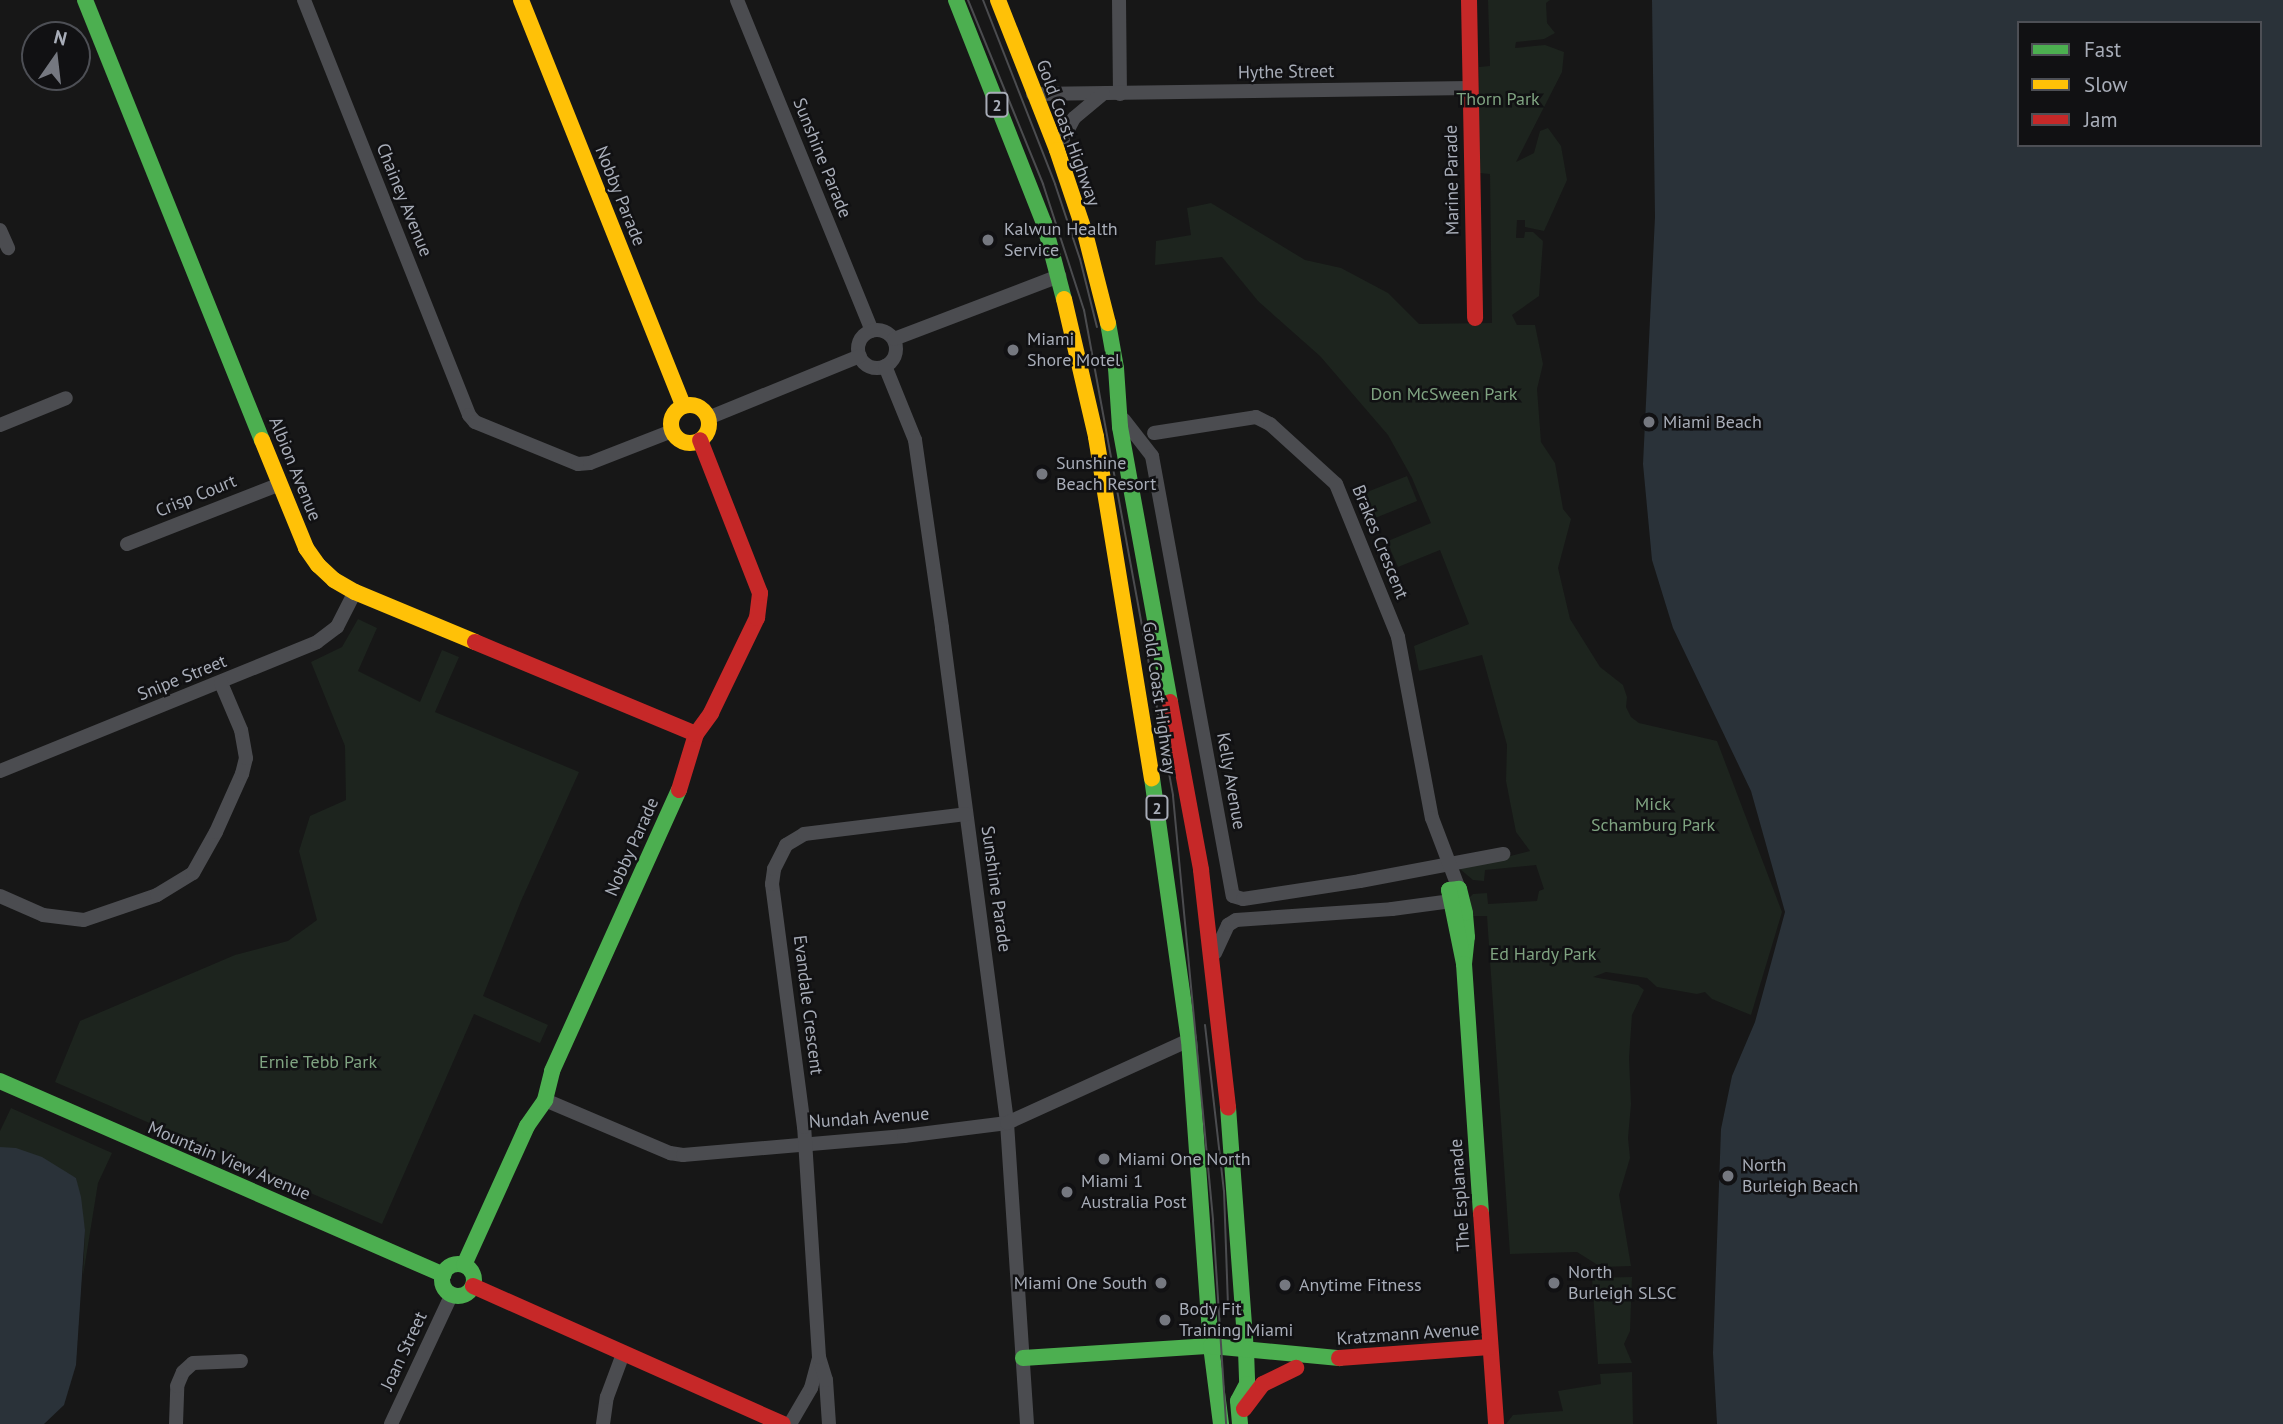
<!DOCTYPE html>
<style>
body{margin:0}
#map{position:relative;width:2283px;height:1424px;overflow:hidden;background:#171717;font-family:"PT Sans",sans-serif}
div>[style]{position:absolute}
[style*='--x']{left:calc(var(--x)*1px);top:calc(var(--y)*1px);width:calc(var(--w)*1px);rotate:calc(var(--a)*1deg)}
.green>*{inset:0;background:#1d241e;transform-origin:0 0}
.water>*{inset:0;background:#2a3239}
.street>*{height:14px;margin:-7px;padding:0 7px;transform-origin:7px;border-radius:7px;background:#4b4c50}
.street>.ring{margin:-7px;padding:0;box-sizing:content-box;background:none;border:14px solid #4b4c50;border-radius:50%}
.fast>*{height:16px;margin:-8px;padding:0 8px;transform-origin:8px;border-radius:8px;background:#4caf50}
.fast>.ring{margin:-8px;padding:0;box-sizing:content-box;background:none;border:16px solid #4caf50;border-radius:50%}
.slow>*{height:16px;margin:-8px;padding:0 8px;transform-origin:8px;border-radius:8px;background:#ffc107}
.slow>.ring{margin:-8px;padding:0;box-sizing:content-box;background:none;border:16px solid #ffc107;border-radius:50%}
.jam>*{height:16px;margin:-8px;padding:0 8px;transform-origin:8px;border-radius:8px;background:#c62828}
.tram>*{height:2px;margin:-1px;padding:0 1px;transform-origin:1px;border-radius:1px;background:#4b4c4f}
.dots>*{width:19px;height:19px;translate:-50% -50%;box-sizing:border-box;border:4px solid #111113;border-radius:50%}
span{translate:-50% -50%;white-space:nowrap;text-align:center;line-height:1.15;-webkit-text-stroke:5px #111113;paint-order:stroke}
.shield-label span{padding:2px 5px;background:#111113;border:2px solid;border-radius:5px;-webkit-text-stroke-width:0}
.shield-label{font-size:16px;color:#a8adb8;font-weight:700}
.street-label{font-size:18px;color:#a8adb8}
.park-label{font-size:18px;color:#7fa381}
.poi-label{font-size:18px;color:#a8adb8}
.left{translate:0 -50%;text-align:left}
.right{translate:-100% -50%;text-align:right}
.legend{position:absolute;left:2017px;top:21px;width:245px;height:126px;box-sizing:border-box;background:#111113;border:2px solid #4d4f55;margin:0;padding:9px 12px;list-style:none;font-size:21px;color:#a8adb8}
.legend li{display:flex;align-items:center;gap:14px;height:35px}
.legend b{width:35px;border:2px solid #4d4f55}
.north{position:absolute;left:21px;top:21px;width:70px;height:70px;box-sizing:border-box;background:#111113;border:2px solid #4d4f55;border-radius:50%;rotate:14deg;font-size:19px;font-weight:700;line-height:28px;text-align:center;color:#a8adb8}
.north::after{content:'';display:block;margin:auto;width:24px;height:32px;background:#757880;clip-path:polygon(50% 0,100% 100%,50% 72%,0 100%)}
</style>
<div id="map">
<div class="green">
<div style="clip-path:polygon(1488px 0,1550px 0,1546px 3px,1547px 23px,1555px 33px,1544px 39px,1516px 42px,1515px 48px,1545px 45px,1564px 52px,1562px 72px,1516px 162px,1534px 153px,1540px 131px,1548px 128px,1561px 146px,1567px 180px,1544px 231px,1525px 227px,1525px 220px,1517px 220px,1516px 238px,1524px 238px,1525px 232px,1533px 232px,1543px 241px,1539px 296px,1512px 315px,1517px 325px,1535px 325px,1543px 364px,1537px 389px,1541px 442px,1555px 463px,1563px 509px,1571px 519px,1558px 568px,1570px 619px,1600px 667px,1623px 685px,1627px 697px,1626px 707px,1631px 717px,1639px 723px,1717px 741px,1782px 912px,1751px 1015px,1712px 999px,1705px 992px,1697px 994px,1657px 987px,1647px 978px,1606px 972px,1593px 977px,1638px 985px,1644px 990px,1632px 1015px,1629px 1058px,1631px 1104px,1628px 1138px,1630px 1158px,1619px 1195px,1631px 1266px,1601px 1267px,1577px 1252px,1510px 1254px,1487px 916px,1471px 916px,1470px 897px,1473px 894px,1487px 893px,1488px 904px,1537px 901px,1539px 891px,1544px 889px,1536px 865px,1485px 870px,1484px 881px,1473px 880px,1460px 869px,1530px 851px,1516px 832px,1506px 781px,1507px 745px,1482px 655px,1419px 671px,1414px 646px,1469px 624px,1440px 550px,1398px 567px,1391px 551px,1388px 541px,1431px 523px,1412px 478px,1388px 435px,1320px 356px,1258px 301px,1222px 257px,1155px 265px,1156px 241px,1191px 235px,1187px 208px,1211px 203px,1305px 260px,1341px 268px,1388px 293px,1419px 324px,1492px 323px,1490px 174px,1479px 173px,1479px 67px,1490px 66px)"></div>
<div style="left:1407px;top:476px;width:27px;height:53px;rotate:68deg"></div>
<div style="clip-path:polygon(358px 619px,377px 628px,358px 671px,420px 702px,442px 650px,459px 657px,435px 712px,579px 772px,521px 901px,483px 996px,548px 1025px,540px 1043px,474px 1014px,382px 1224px,55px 1082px,80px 1021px,235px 955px,288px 941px,317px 920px,299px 851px,310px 816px,346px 800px,345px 746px,311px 662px,342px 647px)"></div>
<div style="clip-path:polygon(11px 1108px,112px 1153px,98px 1183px,83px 1276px,85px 1230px,76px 1178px,0 1147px,0 1131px)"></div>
<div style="clip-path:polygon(1632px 1277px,1630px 1331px,1624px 1344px,1632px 1363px,1598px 1364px,1592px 1278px)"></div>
<div style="clip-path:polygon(1632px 1372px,1633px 1424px,1506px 1424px,1513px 1415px,1563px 1411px,1558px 1391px,1601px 1384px,1600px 1374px)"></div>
</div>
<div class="water">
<div style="clip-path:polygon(evenodd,1652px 0,2283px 0,2283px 1424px,1717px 1424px,1713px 1353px,1721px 1129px,1732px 1076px,1755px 1022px,1785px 912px,1751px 791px,1673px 628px,1652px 560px,1643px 464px,1655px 217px,1652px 0,2019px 23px,2260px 23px,2260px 145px,2019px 145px,2019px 23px)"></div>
<div style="clip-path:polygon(0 1147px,16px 1148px,42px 1157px,76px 1178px,81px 1197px,85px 1230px,76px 1365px,64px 1405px,44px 1424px,0 1424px)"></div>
</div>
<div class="street">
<div style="--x:304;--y:0;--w:447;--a:68.3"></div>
<div style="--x:469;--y:415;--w:9;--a:49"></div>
<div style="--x:475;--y:422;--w:111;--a:22.2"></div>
<div style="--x:578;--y:464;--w:12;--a:-5"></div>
<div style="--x:590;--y:463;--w:88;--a:-21.3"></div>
<div style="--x:737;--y:0;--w:357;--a:67.8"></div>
<div style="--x:1119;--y:0;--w:94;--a:89.4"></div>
<div style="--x:1033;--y:94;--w:437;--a:-0.8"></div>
<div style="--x:1057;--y:150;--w:36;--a:-62"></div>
<div style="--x:1074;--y:118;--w:38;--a:-40"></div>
<div style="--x:0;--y:230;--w:20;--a:66"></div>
<div class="ring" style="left:858px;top:330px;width:24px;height:24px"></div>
<div style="--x:894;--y:339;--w:177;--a:-20.9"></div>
<div style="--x:885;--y:366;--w:80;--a:67.9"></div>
<div style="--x:915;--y:440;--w:190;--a:81.8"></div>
<div style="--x:942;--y:628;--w:499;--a:82.5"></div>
<div style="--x:1007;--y:1123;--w:302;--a:86.2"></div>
<div style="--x:708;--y:418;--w:164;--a:-22.2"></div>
<div style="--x:1124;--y:420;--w:46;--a:52.1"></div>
<div style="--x:1152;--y:456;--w:447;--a:79.6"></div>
<div style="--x:1233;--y:896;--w:10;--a:17"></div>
<div style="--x:1243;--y:899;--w:118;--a:-8.7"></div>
<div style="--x:1360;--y:881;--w:146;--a:-10.7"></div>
<div style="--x:0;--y:425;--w:71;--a:-22.2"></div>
<div style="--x:1154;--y:433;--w:103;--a:-8.9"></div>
<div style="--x:1256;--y:417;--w:16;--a:27"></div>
<div style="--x:1270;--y:424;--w:89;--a:42.3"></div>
<div style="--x:1336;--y:484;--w:165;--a:67.9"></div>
<div style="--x:1398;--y:637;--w:184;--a:79.4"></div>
<div style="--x:1432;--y:818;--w:76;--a:69.2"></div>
<div style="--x:127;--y:544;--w:164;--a:-21.4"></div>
<div style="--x:0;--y:771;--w:342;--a:-22.1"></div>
<div style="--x:317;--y:642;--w:25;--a:-37"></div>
<div style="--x:337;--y:627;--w:39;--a:-63"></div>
<div style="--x:0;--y:896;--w:47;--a:23.8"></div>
<div style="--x:43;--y:915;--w:41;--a:7"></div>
<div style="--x:84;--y:920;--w:77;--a:-18.9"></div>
<div style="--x:157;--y:895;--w:42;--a:-31.4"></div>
<div style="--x:193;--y:873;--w:47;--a:-60.7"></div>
<div style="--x:216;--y:832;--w:64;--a:-65.9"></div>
<div style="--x:242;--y:774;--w:16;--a:-76"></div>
<div style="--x:246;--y:758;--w:28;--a:-100"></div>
<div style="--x:241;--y:730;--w:51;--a:-113.1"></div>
<div style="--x:1215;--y:953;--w:31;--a:-65"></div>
<div style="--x:1228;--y:925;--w:9;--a:-32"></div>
<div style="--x:1236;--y:920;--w:156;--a:-4"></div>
<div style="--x:1392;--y:909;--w:60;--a:-7.7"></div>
<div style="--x:545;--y:1100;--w:136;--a:23"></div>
<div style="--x:670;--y:1153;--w:13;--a:9"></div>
<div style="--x:683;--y:1155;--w:222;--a:-4.9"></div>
<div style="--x:904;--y:1136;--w:104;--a:-7.2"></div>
<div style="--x:1007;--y:1123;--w:200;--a:-24.5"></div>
<div style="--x:176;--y:1424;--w:38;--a:-88"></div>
<div style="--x:177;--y:1386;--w:15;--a:-67"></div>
<div style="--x:183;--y:1372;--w:13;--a:-42"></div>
<div style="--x:193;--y:1363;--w:48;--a:-2.4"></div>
<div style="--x:391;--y:1424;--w:144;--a:-64.9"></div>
<div style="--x:603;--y:1424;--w:27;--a:-82"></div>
<div style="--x:607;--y:1397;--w:46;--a:-69.6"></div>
<div style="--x:790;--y:1424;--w:42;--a:-59.7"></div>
<div style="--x:811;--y:1388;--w:31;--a:-75"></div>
<div style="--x:829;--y:1424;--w:44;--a:-93.9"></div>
<div style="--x:826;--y:1380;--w:24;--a:-107"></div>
<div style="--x:819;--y:1357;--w:230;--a:-93.7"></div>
<div style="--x:804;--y:1127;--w:245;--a:-97.5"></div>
<div style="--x:772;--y:884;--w:15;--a:-82"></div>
<div style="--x:774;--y:869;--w:27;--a:-63"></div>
<div style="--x:786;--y:845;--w:21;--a:-31"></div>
<div style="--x:804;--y:834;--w:163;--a:-7"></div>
</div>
<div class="fast">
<div style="--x:85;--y:0;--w:474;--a:68.1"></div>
<div style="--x:956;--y:0;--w:240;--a:68.5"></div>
<div style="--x:1044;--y:223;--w:79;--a:75.3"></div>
<div style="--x:1108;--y:323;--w:46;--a:79.9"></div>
<div style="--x:1116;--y:368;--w:59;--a:86.1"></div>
<div style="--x:1120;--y:427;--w:280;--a:79.7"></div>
<div style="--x:1152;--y:778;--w:265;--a:82"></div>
<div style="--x:1189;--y:1040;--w:307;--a:85.9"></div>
<div style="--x:1211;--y:1346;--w:79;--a:82.7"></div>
<div style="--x:1464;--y:964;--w:27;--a:-84"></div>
<div style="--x:1467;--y:937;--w:24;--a:-95"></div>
<div style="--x:1465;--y:913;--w:25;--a:-104"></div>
<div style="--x:1459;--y:889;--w:10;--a:174"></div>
<div style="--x:1449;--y:890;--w:76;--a:78.5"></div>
<div style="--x:1464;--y:964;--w:250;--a:86.1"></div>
<div style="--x:0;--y:1081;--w:484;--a:23.6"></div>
<div style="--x:1228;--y:1107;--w:244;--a:85.8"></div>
<div style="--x:1246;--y:1350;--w:34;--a:88"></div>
<div style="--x:1247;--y:1384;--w:19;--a:118"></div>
<div style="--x:1238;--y:1401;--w:23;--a:85"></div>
<div class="ring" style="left:442px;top:1264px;width:16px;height:16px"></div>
<div style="--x:464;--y:1265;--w:153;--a:-65.6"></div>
<div style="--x:527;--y:1126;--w:32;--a:-55"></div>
<div style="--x:545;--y:1100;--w:30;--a:-76"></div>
<div style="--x:552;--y:1071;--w:308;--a:-65.7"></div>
<div style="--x:1023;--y:1358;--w:188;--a:-3.7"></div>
<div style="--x:1211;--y:1346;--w:129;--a:5.4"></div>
</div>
<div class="slow">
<div style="--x:521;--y:0;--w:437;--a:68.2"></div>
<div style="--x:998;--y:0;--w:161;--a:68.5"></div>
<div style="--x:1057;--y:150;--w:88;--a:71.4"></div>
<div style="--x:1085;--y:233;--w:93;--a:75.7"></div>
<div style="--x:1064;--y:299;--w:142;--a:76.9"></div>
<div style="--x:1096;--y:437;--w:346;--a:80.7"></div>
<div class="ring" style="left:671px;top:405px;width:22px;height:22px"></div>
<div style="--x:262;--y:440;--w:117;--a:67.8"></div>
<div style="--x:306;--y:548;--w:21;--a:55"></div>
<div style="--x:318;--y:565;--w:22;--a:43"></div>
<div style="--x:334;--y:580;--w:24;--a:30"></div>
<div style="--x:355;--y:592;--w:130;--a:22.6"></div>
</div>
<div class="jam">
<div style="--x:1469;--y:0;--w:318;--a:88.9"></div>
<div style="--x:475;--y:642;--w:239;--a:22.6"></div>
<div style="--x:1170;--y:702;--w:171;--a:79.5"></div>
<div style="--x:1201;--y:870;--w:239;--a:83.5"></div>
<div style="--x:679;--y:790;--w:59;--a:-73.1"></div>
<div style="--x:696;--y:734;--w:26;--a:-54"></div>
<div style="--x:711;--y:713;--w:106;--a:-64.2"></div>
<div style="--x:757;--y:618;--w:25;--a:-83"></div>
<div style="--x:760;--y:593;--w:164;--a:-111.4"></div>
<div style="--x:1481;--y:1213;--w:212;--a:85.9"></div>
<div style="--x:473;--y:1286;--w:339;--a:24"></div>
<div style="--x:1339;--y:1358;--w:151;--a:-4.2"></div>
<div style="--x:1244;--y:1409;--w:31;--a:-53"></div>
<div style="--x:1263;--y:1384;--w:37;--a:-26"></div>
</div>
<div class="tram">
<div style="--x:968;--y:0;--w:199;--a:67.8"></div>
<div style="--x:1043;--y:184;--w:133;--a:72"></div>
<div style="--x:1084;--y:310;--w:494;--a:79.6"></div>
<div style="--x:1173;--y:796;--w:427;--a:84.6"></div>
<div style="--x:1213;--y:1221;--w:203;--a:86.3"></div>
<div style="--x:983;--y:0;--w:198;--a:68.6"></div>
<div style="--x:1055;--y:184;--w:79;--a:71.6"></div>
<div style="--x:1080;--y:259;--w:70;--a:76"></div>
<div style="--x:1205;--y:1025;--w:167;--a:83.5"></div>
<div style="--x:1224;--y:1191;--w:117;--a:88"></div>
</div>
<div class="dots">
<div style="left:988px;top:240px;background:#757880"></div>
<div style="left:1013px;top:350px;background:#757880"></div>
<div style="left:1649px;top:422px;background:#757880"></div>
<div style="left:1042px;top:474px;background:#757880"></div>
<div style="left:1104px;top:1159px;background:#757880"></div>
<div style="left:1728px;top:1176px;background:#757880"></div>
<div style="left:1067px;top:1192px;background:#757880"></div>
<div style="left:1161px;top:1283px;background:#757880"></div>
<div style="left:1554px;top:1283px;background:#757880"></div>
<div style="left:1285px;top:1285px;background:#757880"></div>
<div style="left:1165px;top:1320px;background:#757880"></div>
</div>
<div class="shield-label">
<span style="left:997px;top:105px">2</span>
<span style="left:1157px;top:808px">2</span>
</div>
<div class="street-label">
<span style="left:1286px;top:72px;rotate:-1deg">Hythe Street</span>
<span style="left:1068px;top:133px;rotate:70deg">Gold Coast Highway</span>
<span style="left:822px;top:158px;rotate:68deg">Sunshine Parade</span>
<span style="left:1452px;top:180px;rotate:-91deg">Marine Parade</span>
<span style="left:620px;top:196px;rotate:68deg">Nobby Parade</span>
<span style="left:404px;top:200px;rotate:68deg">Chainey Avenue</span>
<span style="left:295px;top:469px;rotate:68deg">Albion Avenue</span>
<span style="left:196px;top:496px;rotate:-22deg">Crisp Court</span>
<span style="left:1380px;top:542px;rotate:68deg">Brakes Crescent</span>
<span style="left:182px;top:678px;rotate:-22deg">Snipe Street</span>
<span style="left:1159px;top:698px;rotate:82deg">Gold Coast Highway</span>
<span style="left:1231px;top:781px;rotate:80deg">Kelly Avenue</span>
<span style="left:632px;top:847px;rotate:-66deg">Nobby Parade</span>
<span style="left:996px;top:889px;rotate:82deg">Sunshine Parade</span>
<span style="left:808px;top:1005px;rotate:83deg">Evandale Crescent</span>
<span style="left:869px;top:1118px;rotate:-4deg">Nundah Avenue</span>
<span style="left:229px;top:1161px;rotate:23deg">Mountain View Avenue</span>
<span style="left:1460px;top:1195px;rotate:-94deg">The Esplanade</span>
<span style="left:1408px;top:1334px;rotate:-4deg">Kratzmann Avenue</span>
<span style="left:404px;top:1351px;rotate:-65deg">Joan Street</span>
</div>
<div class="park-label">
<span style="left:1498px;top:99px">Thorn Park</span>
<span style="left:1444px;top:394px">Don McSween Park</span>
<span style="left:1653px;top:815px">Mick<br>Schamburg Park</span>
<span style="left:1543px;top:954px">Ed Hardy Park</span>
<span style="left:318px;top:1062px">Ernie Tebb Park</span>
</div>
<div class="poi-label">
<span class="left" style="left:1004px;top:240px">Kalwun Health<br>Service</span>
<span class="left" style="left:1027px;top:350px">Miami<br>Shore Motel</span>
<span class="left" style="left:1663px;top:422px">Miami Beach</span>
<span class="left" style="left:1056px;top:474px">Sunshine<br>Beach Resort</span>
<span class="left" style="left:1118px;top:1159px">Miami One North</span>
<span class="left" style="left:1742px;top:1176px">North<br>Burleigh Beach</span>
<span class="left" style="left:1081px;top:1192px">Miami 1<br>Australia Post</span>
<span class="left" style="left:1568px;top:1283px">North<br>Burleigh SLSC</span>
<span class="right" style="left:1147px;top:1283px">Miami One South</span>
<span class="left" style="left:1299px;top:1285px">Anytime Fitness</span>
<span class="left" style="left:1179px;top:1320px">Body Fit<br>Training Miami</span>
</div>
<ul class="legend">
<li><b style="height:9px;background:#4caf50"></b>Fast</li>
<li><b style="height:9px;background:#ffc107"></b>Slow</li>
<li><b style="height:9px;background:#c62828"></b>Jam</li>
</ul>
<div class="north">N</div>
</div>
